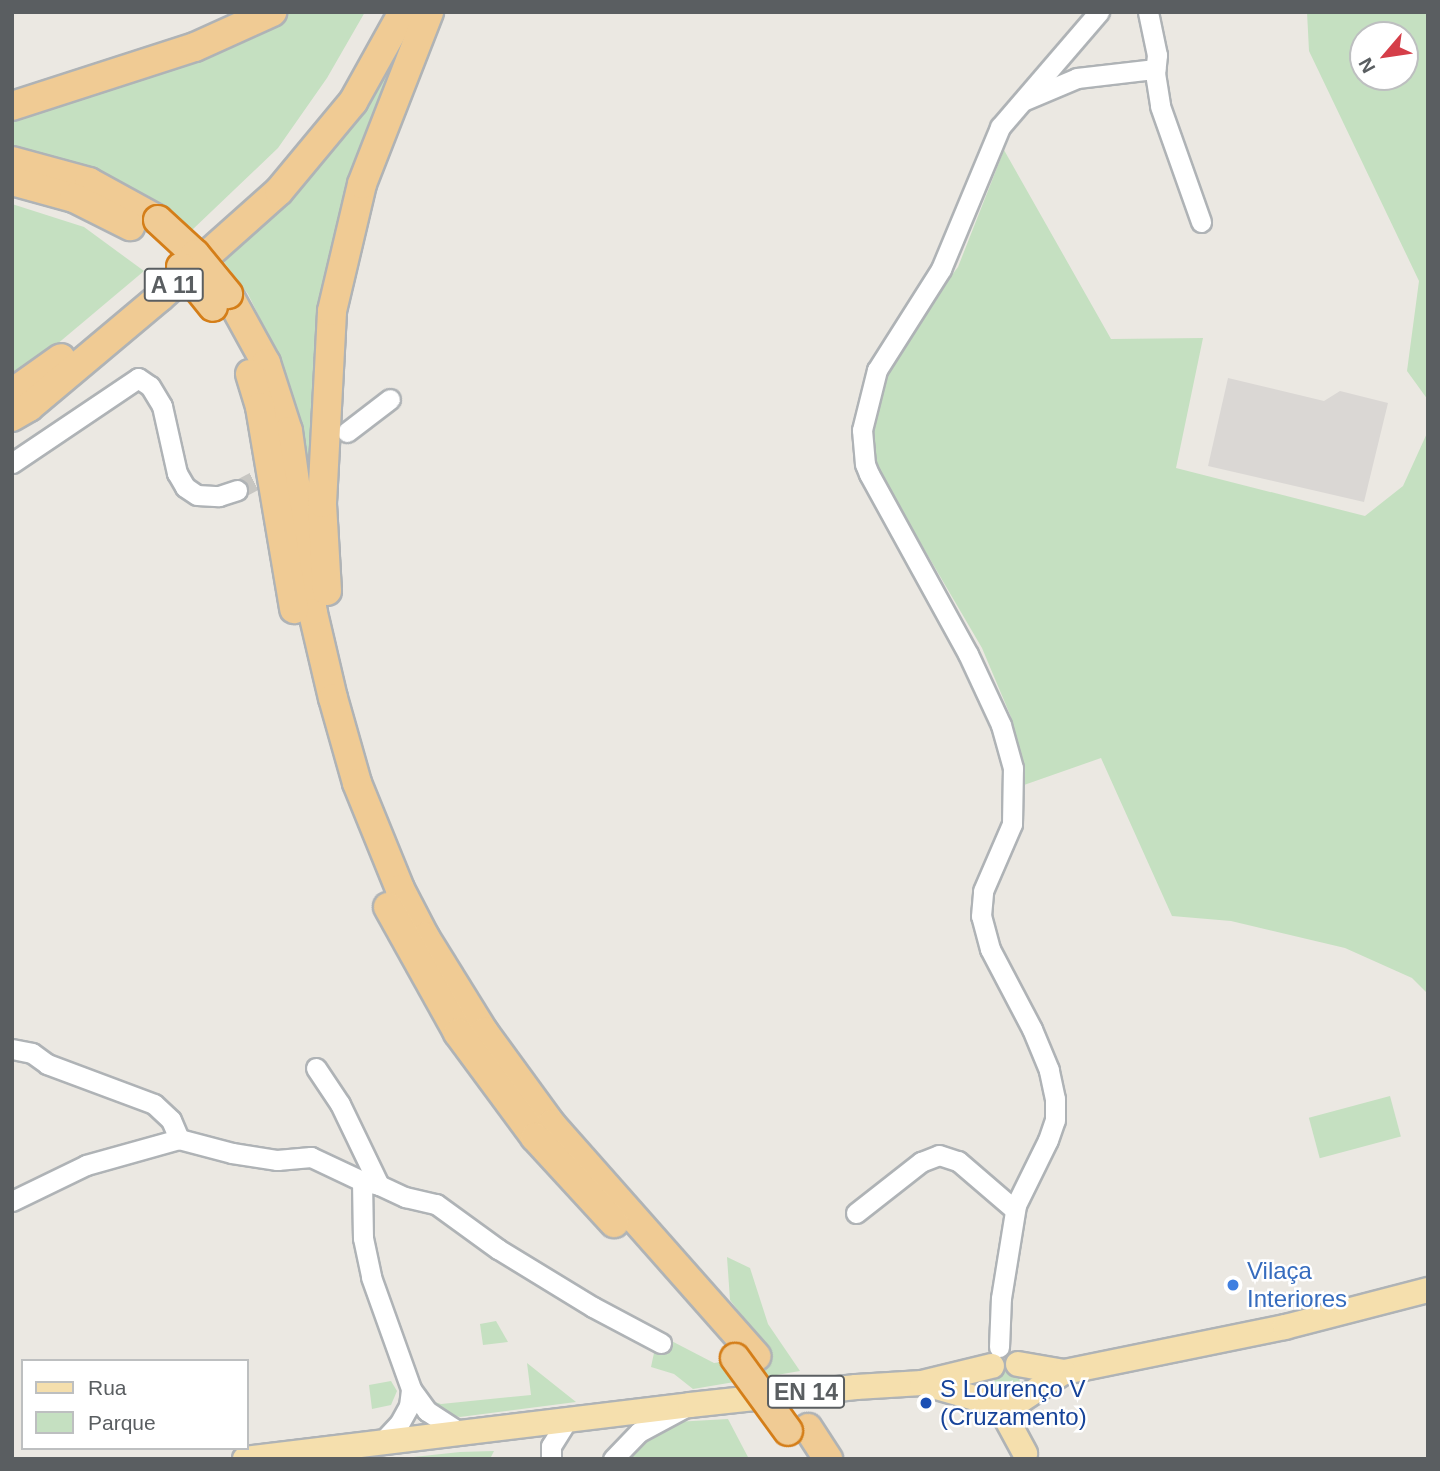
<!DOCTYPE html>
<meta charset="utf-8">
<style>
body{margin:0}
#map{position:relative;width:1440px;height:1471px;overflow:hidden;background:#ebe8e2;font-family:Helvetica,sans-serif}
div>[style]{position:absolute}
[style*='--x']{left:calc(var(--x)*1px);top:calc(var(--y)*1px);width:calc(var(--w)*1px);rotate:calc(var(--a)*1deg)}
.industrial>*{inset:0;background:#dad7d4}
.green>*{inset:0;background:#c5e0c1;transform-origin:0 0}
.round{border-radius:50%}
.minor-tunnel>*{height:19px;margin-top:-9.5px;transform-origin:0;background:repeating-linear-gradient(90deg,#c7c6c2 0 19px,transparent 0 29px)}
.roads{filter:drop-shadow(2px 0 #afb3b6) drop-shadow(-2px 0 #afb3b6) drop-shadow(0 2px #afb3b6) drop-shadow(0 -2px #afb3b6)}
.minor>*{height:19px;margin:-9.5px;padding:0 9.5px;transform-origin:9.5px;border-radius:9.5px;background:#fff}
.major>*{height:24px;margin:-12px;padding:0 12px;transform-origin:12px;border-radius:12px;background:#f5dfad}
.highway>*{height:28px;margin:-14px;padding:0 14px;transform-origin:14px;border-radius:14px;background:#f0cb94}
.bridges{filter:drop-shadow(2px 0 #d47e19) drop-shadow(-2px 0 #d47e19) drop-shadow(0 2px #d47e19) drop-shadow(0 -2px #d47e19)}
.highway-bridge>*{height:28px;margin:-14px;padding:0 14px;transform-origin:14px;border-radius:14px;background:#f0cb94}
.dots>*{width:19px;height:19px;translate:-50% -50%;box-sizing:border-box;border:4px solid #fff;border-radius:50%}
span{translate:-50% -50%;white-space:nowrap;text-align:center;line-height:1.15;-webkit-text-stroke:5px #fff;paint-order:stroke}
.shield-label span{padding:2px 5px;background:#fff;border:2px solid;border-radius:5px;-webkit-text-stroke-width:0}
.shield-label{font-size:23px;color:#5a5e61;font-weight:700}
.shop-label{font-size:24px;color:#366cbe}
.left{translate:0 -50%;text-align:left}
.transit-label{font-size:24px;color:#164399}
.frame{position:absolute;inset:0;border:14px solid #5a5e61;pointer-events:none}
.legend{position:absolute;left:21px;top:1359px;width:228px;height:91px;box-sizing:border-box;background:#fff;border:2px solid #bdbfc0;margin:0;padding:9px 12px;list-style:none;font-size:21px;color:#5a5e61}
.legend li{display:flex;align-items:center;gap:14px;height:35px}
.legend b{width:35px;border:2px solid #bdbfc0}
.north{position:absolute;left:1349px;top:21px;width:70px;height:70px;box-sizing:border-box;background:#fff;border:2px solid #bdbfc0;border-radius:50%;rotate:241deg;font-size:19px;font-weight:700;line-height:28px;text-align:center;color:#5a5e61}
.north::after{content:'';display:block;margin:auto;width:24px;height:32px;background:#d53e49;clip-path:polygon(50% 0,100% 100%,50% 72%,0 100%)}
</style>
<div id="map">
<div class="industrial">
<div style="clip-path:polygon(1228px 378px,1324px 401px,1340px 391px,1388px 403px,1364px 502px,1208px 466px)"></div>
</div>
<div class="green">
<div style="clip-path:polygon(292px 12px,365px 12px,327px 78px,278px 148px,191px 231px,128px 186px,84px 166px,12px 147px,12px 116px)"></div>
<div style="clip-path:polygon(evenodd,1307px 12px,1428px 12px,1428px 400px,1407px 371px,1419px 281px,1309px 51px,1307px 12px,1363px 35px,1405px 35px,1405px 77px,1363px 77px,1363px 35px)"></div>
<div style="clip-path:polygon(411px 23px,375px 120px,312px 502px,284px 374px,274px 347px,248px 294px,221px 258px)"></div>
<div style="clip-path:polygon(1004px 150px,1111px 339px,1203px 338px,1176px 468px,1365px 516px,1403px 486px,1428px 431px,1428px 994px,1412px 978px,1345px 948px,1231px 921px,1172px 916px,1101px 758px,1024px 785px,1011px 717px,982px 648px,872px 460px,873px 427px,887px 374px,921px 316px,958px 267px)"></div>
<div style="clip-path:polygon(12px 204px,84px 227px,144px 271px,12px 382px)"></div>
<div style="left:1390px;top:1096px;width:42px;height:84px;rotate:75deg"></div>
<div style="clip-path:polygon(727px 1257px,750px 1268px,768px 1324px,800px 1371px,693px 1389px,674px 1374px,651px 1367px,658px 1334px,714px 1363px,772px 1355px,730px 1300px)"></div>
<div style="clip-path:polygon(496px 1321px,508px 1342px,483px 1345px,480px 1324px)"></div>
<div style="clip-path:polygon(527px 1363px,576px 1402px,460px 1417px,448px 1414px,432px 1401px,441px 1404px,531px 1395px)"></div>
<div class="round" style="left:994px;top:1370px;width:26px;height:26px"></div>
<div style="clip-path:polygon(391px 1381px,397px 1391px,391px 1405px,372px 1409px,369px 1385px)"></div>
<div style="clip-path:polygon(728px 1419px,749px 1459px,619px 1459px,637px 1442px,675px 1422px)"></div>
<div style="clip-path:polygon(494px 1451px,490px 1459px,404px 1458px,460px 1452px)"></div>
</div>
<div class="minor-tunnel">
<div style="--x:237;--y:490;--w:110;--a:-27.7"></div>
</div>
<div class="roads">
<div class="minor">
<div style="--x:1148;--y:12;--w:44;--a:78.2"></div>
<div style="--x:1157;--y:55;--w:18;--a:96"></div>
<div style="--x:1155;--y:73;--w:33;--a:81"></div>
<div style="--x:1160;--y:106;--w:123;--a:70.5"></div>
<div style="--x:1025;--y:100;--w:56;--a:-22.9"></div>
<div style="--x:1077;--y:78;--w:79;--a:-6.6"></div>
<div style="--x:347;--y:432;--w:54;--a:-37.5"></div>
<div style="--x:12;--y:463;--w:152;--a:-34"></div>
<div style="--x:138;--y:378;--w:14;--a:34"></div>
<div style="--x:150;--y:386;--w:23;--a:59"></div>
<div style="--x:162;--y:406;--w:69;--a:77.4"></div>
<div style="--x:177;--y:473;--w:16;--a:60"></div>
<div style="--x:185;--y:487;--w:14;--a:34"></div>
<div style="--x:197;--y:495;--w:22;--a:3"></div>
<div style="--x:219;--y:496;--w:19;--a:-18"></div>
<div style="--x:12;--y:1049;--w:20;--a:11"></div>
<div style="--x:32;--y:1053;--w:19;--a:36"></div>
<div style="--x:47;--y:1064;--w:114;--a:20.5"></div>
<div style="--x:154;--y:1104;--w:23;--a:43"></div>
<div style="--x:171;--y:1120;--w:21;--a:67"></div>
<div style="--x:316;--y:1068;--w:43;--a:56.3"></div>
<div style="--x:340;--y:1104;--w:90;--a:64.3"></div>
<div style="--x:362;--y:1181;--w:57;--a:89"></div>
<div style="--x:363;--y:1238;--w:40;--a:78"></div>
<div style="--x:371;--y:1277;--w:119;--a:70.3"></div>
<div style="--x:411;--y:1389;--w:27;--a:54"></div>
<div style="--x:427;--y:1411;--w:38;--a:33"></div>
<div style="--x:12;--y:1201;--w:82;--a:-25.9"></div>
<div style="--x:86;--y:1165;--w:97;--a:-15.6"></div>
<div style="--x:179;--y:1139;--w:55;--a:14.8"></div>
<div style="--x:232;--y:1153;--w:46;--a:8.8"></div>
<div style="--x:277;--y:1160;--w:34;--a:-5"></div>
<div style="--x:311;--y:1157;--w:56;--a:25.2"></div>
<div style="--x:362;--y:1181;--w:17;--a:13"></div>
<div style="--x:379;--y:1185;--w:29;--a:25"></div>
<div style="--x:405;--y:1197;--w:32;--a:13"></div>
<div style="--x:436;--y:1204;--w:77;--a:36"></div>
<div style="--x:498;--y:1249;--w:111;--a:31.4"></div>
<div style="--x:593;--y:1307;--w:77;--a:27.9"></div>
<div style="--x:856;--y:1213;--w:83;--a:-38.1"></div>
<div style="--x:921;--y:1162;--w:19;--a:-21"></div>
<div style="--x:939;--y:1155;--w:20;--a:18"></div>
<div style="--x:958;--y:1161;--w:75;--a:40.7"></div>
<div style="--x:999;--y:1347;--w:49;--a:-87.7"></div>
<div style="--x:1001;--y:1298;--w:94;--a:-80.8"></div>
<div style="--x:1016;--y:1205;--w:72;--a:-63.8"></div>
<div style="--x:1048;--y:1140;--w:21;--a:-71"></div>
<div style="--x:1055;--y:1120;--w:21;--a:-90"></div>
<div style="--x:1055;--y:1099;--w:30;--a:-102"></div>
<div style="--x:1049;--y:1070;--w:44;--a:-112.5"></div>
<div style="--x:1032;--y:1029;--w:90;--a:-117.7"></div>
<div style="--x:990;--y:949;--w:34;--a:-105"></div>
<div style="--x:981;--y:916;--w:25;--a:-85"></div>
<div style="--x:983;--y:891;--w:73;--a:-66.6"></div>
<div style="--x:1012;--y:824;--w:56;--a:-89"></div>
<div style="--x:1013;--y:768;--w:45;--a:-105.6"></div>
<div style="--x:1001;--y:725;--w:78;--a:-114.9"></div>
<div style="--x:968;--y:654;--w:205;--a:-118.8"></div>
<div style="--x:869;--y:474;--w:11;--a:-112"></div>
<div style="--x:865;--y:464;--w:34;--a:-95"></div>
<div style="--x:862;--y:430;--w:62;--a:-76"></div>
<div style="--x:877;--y:370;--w:120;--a:-57.6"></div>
<div style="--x:941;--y:269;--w:154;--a:-67.4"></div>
<div style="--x:1000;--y:127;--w:152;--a:-49.3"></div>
<div style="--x:381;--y:1443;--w:26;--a:-47"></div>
<div style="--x:399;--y:1424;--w:21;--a:-61"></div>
<div style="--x:409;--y:1406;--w:17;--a:-83"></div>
<div style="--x:551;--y:1459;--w:13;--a:-90"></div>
<div style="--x:551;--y:1446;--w:31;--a:-58"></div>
<div style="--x:613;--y:1459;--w:37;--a:-46"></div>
<div style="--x:639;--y:1432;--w:49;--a:-28.1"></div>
</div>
<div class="major">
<div style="--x:1018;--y:1364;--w:47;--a:9.9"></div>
<div style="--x:1064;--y:1372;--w:226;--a:-11.5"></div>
<div style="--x:1285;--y:1327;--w:148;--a:-14.5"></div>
<div style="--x:929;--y:1385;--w:73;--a:15.9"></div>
<div style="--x:999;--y:1405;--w:13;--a:4"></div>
<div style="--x:1012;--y:1406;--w:62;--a:-33.2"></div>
<div style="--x:999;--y:1405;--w:55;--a:61.6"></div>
<div style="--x:245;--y:1459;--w:448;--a:-6.9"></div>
<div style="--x:690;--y:1405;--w:167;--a:-6.2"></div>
<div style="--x:856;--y:1387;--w:66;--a:-3.5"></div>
<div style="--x:922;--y:1383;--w:72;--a:-13.7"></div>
</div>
<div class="highway">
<div style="--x:12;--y:106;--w:192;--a:-17.9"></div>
<div style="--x:195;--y:47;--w:85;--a:-24.4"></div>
<div style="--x:12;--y:161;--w:80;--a:15.3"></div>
<div style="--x:89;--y:182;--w:79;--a:28.8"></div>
<div style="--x:12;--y:181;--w:64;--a:15.3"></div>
<div style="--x:74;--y:198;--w:63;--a:26.6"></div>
<div style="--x:228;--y:294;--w:79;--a:61.2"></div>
<div style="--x:266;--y:363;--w:71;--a:72.1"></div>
<div style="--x:288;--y:431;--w:184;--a:82.2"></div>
<div style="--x:313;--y:613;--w:87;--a:76.8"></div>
<div style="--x:333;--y:698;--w:88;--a:74.2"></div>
<div style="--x:357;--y:783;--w:114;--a:67.9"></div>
<div style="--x:400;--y:889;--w:54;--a:62.5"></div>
<div style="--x:425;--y:937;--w:112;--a:58.2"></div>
<div style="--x:484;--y:1032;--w:114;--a:53.9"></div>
<div style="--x:551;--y:1124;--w:310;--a:48.5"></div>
<div style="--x:250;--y:374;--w:34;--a:73"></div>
<div style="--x:260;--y:407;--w:205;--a:80.4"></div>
<div style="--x:12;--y:393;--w:60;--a:-35.5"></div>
<div style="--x:12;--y:417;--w:20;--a:-30"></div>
<div style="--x:29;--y:407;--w:171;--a:-40"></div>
<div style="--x:160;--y:297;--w:159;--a:-41.7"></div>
<div style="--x:279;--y:191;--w:116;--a:-50.3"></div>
<div style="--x:353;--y:102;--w:103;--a:-60.9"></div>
<div style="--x:327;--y:591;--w:88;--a:-93.3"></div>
<div style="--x:322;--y:503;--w:192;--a:-87"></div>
<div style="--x:332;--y:311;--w:130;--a:-76.7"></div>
<div style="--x:362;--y:184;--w:185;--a:-68.7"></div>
<div style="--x:388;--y:907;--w:144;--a:60.9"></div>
<div style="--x:458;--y:1033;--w:129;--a:53.5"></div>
<div style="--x:535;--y:1137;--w:117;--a:47.4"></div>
<div style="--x:808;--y:1428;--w:37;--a:57"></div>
</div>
</div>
<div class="bridges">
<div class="highway-bridge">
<div style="--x:158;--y:220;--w:50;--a:42.6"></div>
<div style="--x:195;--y:254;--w:52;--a:50.5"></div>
<div style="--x:181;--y:267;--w:51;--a:51.3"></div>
<div style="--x:735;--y:1358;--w:90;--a:54"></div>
</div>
</div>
<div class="dots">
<div style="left:1233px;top:1285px;background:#3f7fe0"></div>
<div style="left:926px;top:1403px;background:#1a4fb4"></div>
</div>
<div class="shield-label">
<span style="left:174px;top:285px">A 11</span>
<span style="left:806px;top:1392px">EN 14</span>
</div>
<div class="shop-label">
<span class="left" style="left:1247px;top:1285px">Vilaça<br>Interiores</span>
</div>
<div class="transit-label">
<span class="left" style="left:940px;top:1403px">S Lourenço V<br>(Cruzamento)</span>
</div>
<div class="frame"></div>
<ul class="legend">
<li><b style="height:9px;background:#f5dfad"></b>Rua</li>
<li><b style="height:19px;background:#c5e0c1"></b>Parque</li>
</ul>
<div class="north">N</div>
</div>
